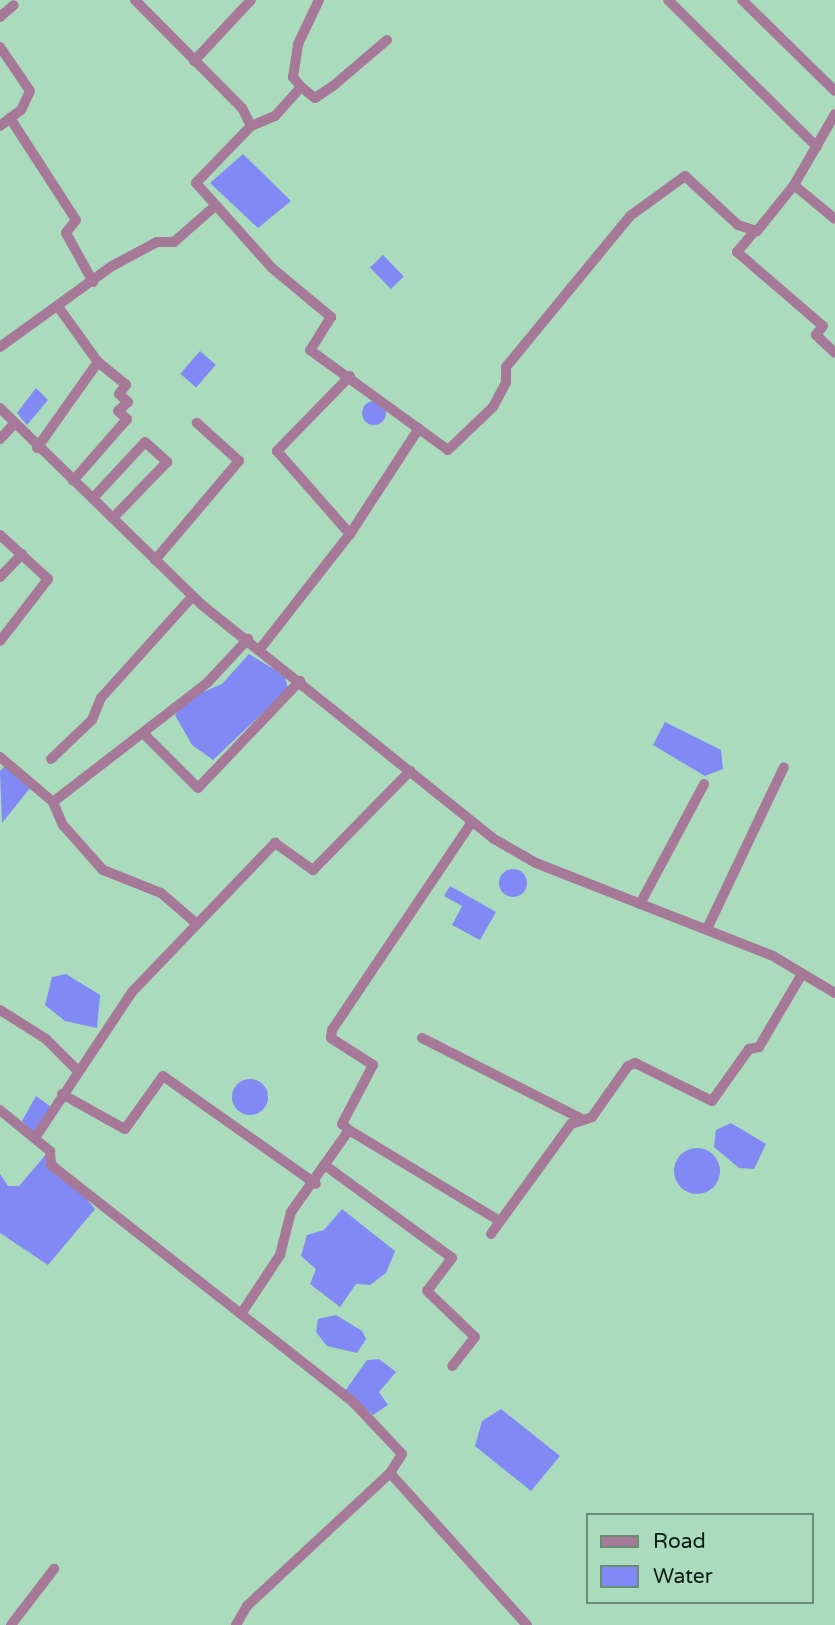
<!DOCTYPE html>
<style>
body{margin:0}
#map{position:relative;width:835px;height:1625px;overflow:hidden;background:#aadbbd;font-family:"Varela Round",sans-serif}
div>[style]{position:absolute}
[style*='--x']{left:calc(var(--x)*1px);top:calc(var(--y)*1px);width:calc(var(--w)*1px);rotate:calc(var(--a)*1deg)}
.water>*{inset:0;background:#8189f5;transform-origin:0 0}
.round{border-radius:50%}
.street>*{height:10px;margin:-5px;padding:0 5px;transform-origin:5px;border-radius:5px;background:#a67998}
span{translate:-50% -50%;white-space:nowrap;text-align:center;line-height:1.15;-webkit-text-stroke:6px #aadbbd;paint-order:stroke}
.legend{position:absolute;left:586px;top:1513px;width:228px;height:91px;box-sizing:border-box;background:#aadbbd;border:2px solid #698e78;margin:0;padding:9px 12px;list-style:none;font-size:21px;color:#081b10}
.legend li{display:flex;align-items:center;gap:14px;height:35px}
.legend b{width:35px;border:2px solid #698e78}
</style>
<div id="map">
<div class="water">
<div style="clip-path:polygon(243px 154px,291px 201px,258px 228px,210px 183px)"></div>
<div style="left:383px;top:255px;width:30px;height:18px;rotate:46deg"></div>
<div style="left:200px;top:351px;width:21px;height:30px;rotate:41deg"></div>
<div style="clip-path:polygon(36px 388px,48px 400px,27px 425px,17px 413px)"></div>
<div class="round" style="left:362px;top:401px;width:24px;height:24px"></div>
<div style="clip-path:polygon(249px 654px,285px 676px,288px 689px,213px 760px,192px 745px,175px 715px,189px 698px,222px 684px)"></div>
<div style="clip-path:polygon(665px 722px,721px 750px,723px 769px,705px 776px,653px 745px)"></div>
<div style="clip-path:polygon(6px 765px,31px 787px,2px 823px,0 771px)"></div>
<div class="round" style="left:499px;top:869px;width:28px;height:28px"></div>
<div style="clip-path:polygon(450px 886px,496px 912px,480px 940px,452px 925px,462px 906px,444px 896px)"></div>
<div style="clip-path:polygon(66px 974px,100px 995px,97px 1028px,65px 1021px,45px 1005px,52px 977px)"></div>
<div class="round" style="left:232px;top:1079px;width:36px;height:36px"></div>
<div style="clip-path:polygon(36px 1096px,51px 1107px,35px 1135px,22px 1121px)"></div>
<div style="clip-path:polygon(731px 1123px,766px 1144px,754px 1169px,739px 1168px,714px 1147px,716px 1130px)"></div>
<div class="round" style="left:674px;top:1148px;width:46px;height:46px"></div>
<div style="clip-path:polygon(48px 1152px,95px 1209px,48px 1265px,0 1233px,0 1174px,8px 1186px,19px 1186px)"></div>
<div style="clip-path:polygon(342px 1209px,395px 1251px,386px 1273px,370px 1285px,356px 1284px,340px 1307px,310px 1284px,316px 1269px,301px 1256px,307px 1235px,324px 1230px)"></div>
<div style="clip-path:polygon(336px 1315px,362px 1331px,366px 1339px,357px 1353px,327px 1346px,316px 1332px,318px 1319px)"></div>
<div style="clip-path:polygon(379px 1359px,396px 1372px,379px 1392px,388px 1405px,373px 1415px,345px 1391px,367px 1360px)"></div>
<div style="clip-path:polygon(501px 1409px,560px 1456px,531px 1491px,475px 1446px,482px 1421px)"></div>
</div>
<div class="street">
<div style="--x:135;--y:0;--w:152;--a:45.3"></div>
<div style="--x:242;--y:108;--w:20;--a:63"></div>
<div style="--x:251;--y:126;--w:79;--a:134"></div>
<div style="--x:196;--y:183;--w:114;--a:48.2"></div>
<div style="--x:272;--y:268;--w:77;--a:39.7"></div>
<div style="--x:331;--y:317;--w:39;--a:122"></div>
<div style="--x:310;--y:350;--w:170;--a:35.9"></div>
<div style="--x:448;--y:450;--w:62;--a:-43.7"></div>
<div style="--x:493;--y:407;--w:27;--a:-62"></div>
<div style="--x:506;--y:383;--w:16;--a:-90"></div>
<div style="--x:506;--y:367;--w:195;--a:-50.6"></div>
<div style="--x:630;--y:216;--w:68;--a:-36"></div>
<div style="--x:685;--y:176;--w:72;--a:42.8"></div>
<div style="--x:738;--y:225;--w:20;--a:18"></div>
<div style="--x:757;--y:231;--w:59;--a:-51.2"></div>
<div style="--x:794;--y:185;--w:82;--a:-60"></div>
<div style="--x:668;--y:0;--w:209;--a:44.6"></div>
<div style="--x:742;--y:0;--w:130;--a:44.4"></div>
<div style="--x:0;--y:17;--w:18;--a:-41"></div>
<div style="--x:0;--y:47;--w:53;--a:55.7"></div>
<div style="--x:30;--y:91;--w:21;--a:115"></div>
<div style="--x:21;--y:110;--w:26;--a:143"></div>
<div style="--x:194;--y:61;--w:83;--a:-46.9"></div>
<div style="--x:301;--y:87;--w:13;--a:-129"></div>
<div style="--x:293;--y:77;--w:33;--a:-81"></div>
<div style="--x:298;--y:44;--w:49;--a:-64.5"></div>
<div style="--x:10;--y:118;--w:121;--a:57.1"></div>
<div style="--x:76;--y:220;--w:16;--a:128"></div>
<div style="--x:66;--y:233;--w:56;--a:61.1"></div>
<div style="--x:251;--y:126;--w:26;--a:-23"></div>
<div style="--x:275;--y:116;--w:39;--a:-48"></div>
<div style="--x:301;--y:87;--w:18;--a:38"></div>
<div style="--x:315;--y:98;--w:22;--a:-34"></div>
<div style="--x:333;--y:86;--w:71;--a:-40.4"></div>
<div style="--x:794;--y:185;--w:53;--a:39.7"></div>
<div style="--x:753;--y:233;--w:25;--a:130"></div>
<div style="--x:737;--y:252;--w:113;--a:40.7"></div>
<div style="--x:823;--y:326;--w:11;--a:128"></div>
<div style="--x:816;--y:335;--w:26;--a:43"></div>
<div style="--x:59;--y:308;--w:67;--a:54.2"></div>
<div style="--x:98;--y:362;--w:36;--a:39"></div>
<div style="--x:126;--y:385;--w:11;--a:128"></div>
<div style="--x:119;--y:394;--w:12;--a:42"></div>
<div style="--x:128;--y:402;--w:13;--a:138"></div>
<div style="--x:118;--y:411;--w:12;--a:42"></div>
<div style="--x:127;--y:419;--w:82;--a:131.1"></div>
<div style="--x:0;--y:347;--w:138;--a:-35.9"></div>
<div style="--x:112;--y:266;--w:51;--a:-28.1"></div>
<div style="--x:157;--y:242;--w:17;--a:0"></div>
<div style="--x:174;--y:242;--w:55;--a:-41.3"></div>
<div style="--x:350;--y:376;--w:105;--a:134.2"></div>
<div style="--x:277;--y:451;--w:111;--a:48.7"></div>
<div style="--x:0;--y:408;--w:282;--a:44.3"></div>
<div style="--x:202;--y:605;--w:374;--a:38.7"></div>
<div style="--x:494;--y:839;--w:48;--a:29.7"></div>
<div style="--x:536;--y:863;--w:255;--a:21.4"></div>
<div style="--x:773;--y:956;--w:72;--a:30.8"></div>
<div style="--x:0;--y:439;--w:21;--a:-47"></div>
<div style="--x:37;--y:448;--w:105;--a:-54.7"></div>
<div style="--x:93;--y:498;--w:76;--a:-47.1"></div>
<div style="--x:145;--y:442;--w:30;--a:42"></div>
<div style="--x:167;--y:462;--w:78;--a:134"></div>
<div style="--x:0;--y:535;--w:65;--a:42.5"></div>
<div style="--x:48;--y:579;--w:78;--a:127.7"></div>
<div style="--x:155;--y:560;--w:130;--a:-49.7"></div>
<div style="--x:239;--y:461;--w:57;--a:-137.9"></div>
<div style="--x:0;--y:577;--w:32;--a:-46"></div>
<div style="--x:260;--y:649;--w:146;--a:-52"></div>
<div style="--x:350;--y:534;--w:126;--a:-56.9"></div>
<div style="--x:144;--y:734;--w:76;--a:45"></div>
<div style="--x:198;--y:788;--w:148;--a:-46.4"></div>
<div style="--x:0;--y:757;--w:70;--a:40.3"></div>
<div style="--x:53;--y:802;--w:196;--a:-37.7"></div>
<div style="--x:208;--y:682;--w:59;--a:-47.1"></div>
<div style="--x:51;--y:759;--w:57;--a:-43.6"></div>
<div style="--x:92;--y:720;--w:24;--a:-68"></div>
<div style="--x:101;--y:698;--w:137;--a:-48"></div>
<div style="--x:53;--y:802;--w:25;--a:67"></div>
<div style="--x:63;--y:825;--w:60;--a:48.4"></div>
<div style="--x:103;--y:870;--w:62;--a:21.6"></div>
<div style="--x:161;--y:893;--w:46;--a:40.6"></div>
<div style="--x:640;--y:904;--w:136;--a:-61.9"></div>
<div style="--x:707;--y:929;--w:179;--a:-64.6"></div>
<div style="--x:0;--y:1010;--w:54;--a:32.2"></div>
<div style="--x:46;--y:1039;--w:44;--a:45"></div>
<div style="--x:422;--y:1038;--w:177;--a:26.9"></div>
<div style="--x:62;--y:1094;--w:72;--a:29.1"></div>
<div style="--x:125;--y:1129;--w:65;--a:-54.4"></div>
<div style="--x:163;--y:1076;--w:187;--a:35.2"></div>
<div style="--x:0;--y:1110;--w:65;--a:39.4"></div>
<div style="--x:50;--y:1151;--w:14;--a:86"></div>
<div style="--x:51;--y:1165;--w:384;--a:38.1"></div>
<div style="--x:353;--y:1402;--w:71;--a:46.7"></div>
<div style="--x:402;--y:1454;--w:22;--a:122"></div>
<div style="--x:390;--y:1473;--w:195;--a:137.1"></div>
<div style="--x:247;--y:1606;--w:22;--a:120"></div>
<div style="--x:349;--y:1130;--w:176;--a:31.1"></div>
<div style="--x:35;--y:1138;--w:175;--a:-56.4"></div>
<div style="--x:132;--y:992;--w:207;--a:-46.2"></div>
<div style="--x:275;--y:843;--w:47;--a:35.4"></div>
<div style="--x:313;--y:870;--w:139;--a:-45.6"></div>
<div style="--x:326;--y:1166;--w:156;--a:36.1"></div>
<div style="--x:452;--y:1258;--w:41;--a:127.1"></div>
<div style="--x:427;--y:1291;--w:66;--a:43.8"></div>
<div style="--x:475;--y:1337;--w:37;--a:128"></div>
<div style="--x:491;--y:1234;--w:136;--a:-54"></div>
<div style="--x:571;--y:1124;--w:22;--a:-18"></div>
<div style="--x:592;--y:1117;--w:62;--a:-54.8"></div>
<div style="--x:628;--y:1066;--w:8;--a:-23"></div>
<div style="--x:635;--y:1063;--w:86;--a:26.3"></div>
<div style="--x:712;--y:1101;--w:64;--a:-54.6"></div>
<div style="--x:749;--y:1049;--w:10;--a:-11"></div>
<div style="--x:759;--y:1047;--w:85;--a:-59.5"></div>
<div style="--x:241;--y:1314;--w:71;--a:-56.5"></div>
<div style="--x:280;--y:1255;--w:44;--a:-75.7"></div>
<div style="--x:291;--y:1212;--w:100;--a:-54.7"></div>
<div style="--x:349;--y:1130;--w:9;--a:-139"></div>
<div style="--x:342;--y:1124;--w:67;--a:-62.3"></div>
<div style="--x:373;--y:1065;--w:50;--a:-147.3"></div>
<div style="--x:331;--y:1038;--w:8;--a:-83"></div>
<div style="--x:332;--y:1030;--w:251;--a:-56.1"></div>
<div style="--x:390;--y:1473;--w:205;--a:48"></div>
<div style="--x:11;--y:1625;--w:71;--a:-52.5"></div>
</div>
<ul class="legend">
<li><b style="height:9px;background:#a67998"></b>Road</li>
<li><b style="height:19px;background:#8189f5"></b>Water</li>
</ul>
</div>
